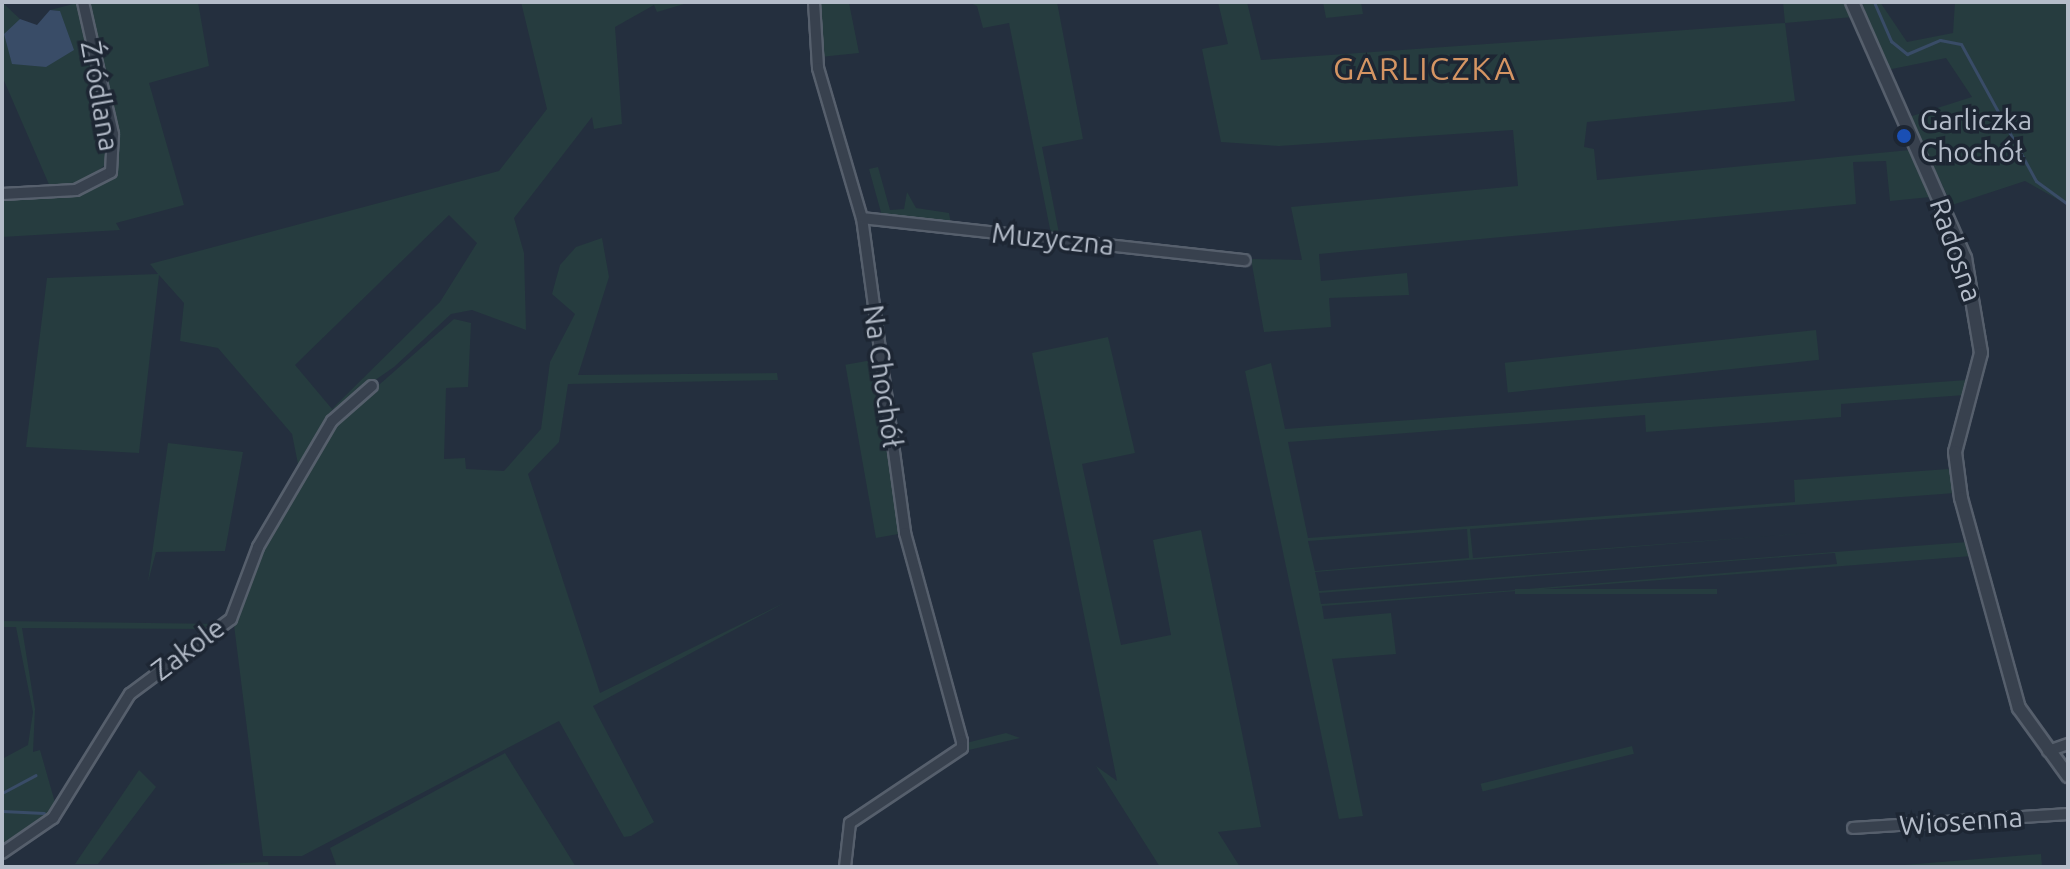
<!DOCTYPE html>
<meta charset="utf-8">
<style>
body{margin:0}
#map{position:relative;width:2070px;height:869px;overflow:hidden;background:#242f3e;font-family:Ubuntu,sans-serif}
div>[style]{position:absolute}
[style*='--x']{left:calc(var(--x)*1px);top:calc(var(--y)*1px);width:calc(var(--w)*1px);rotate:calc(var(--a)*1deg)}
.green>*{inset:0;background:#263c3f;transform-origin:0 0}
.water>*{inset:0;background:#394c67}
.stream>*{height:3px;margin:-1.5px;padding:0 1.5px;transform-origin:1.5px;border-radius:1.5px;background:#394c67}
.roads{filter:drop-shadow(2px 0 #565f6c) drop-shadow(-2px 0 #565f6c) drop-shadow(0 2px #565f6c) drop-shadow(0 -2px #565f6c)}
.minor>*{height:10px;margin:-5px;padding:0 5px;transform-origin:5px;border-radius:5px;background:#38414e}
.tertiary>*{height:12px;margin:-6px;padding:0 6px;transform-origin:6px;border-radius:6px;background:#38414e}
.dots>*{width:22px;height:22px;translate:-50% -50%;box-sizing:border-box;border:4px solid #1d2633;border-radius:50%}
span{translate:-50% -50%;white-space:nowrap;text-align:center;line-height:1.15;-webkit-text-stroke:7px #1d2633;paint-order:stroke}
.street-label{font-size:28px;color:#b4bcc9}
.poi-label{font-size:28px;color:#b4bcc9}
.left{translate:0 -50%;text-align:left}
.quarter-label{font-size:32px;color:#d59563;letter-spacing:2px}
.frame{position:absolute;inset:0;border:4px solid #b4bcc9;pointer-events:none}
</style>
<div id="map">
<div class="green">
<div style="clip-path:polygon(2px 2px,20px 19px,12px 64px,60px 11px,50px 10px,81px 2px,111px 160px,82px 184px,51px 189px,2px 76px)"></div>
<div style="clip-path:polygon(88px 2px,198px 2px,209px 66px,149px 83px,184px 205px,116px 223px,120px 230px,2px 237px,2px 198px,90px 188px,117px 170px,120px 141px)"></div>
<div style="clip-path:polygon(evenodd,521px 2px,691px 2px,657px 12px,654px 5px,615px 27px,622px 124px,594px 129px,592px 117px,514px 218px,524px 253px,526px 330px,472px 310px,451px 314px,394px 367px,332px 410px,299px 469px,292px 434px,218px 348px,180px 341px,184px 303px,159px 275px,139px 453px,26px 447px,47px 278px,158px 274px,150px 264px,499px 171px,547px 109px,521px 2px,449px 215px,477px 243px,440px 302px,332px 409px,295px 365px,449px 215px)"></div>
<div style="clip-path:polygon(818px 2px,849px 3px,859px 53px,820px 57px)"></div>
<div style="clip-path:polygon(968px 2px,1057px 2px,1083px 139px,1042px 147px,1059px 233px,1051px 234px,1009px 23px,983px 28px,977px 6px)"></div>
<div style="clip-path:polygon(1218px 2px,1247px 2px,1261px 60px,1785px 23px,1783px 2px,1845px 2px,1853px 17px,1785px 23px,1795px 101px,1587px 122px,1584px 147px,1594px 149px,1597px 180px,1910px 150px,1930px 197px,1890px 201px,1886px 161px,1853px 162px,1856px 204px,1319px 254px,1321px 281px,1407px 273px,1409px 295px,1329px 298px,1331px 327px,1264px 332px,1251px 259px,1302px 260px,1291px 207px,1518px 186px,1513px 130px,1279px 146px,1221px 142px,1202px 49px,1228px 44px)"></div>
<div style="clip-path:polygon(1323px 2px,1361px 2px,1363px 14px,1326px 18px)"></div>
<div style="clip-path:polygon(1862px 2px,1880px 2px,1907px 42px,1953px 33px,1955px 2px,2068px 2px,2068px 205px,2025px 181px,1952px 205px,1909px 117px,1972px 97px,1946px 58px,1887px 70px)"></div>
<div style="clip-path:polygon(878px 167px,890px 210px,904px 209px,907px 192px,916px 208px,949px 213px,951px 224px,882px 216px,869px 169px)"></div>
<div style="clip-path:polygon(602px 238px,609px 277px,578px 375px,777px 373px,778px 380px,568px 384px,559px 442px,528px 474px,600px 693px,786px 602px,593px 706px,654px 822px,631px 836px,624px 837px,559px 721px,302px 856px,263px 856px,234px 625px,133px 693px,237px 617px,270px 532px,331px 427px,454px 319px,471px 323px,468px 387px,446px 388px,444px 459px,465px 458px,466px 469px,504px 471px,541px 429px,550px 362px,575px 314px,552px 294px,560px 265px,576px 247px)"></div>
<div style="left:1816px;top:330px;width:30px;height:313px;rotate:84deg"></div>
<div style="clip-path:polygon(1108px 337px,1135px 453px,1082px 464px,1121px 645px,1171px 635px,1153px 540px,1201px 530px,1261px 827px,1218px 832px,1240px 867px,1160px 867px,1096px 766px,1117px 781px,1032px 353px)"></div>
<div style="left:872px;top:360px;width:176px;height:27px;rotate:80deg"></div>
<div style="clip-path:polygon(evenodd,1271px 363px,1285px 429px,1967px 380px,1965px 395px,1841px 404px,1841px 417px,1646px 432px,1645px 415px,1288px 442px,1308px 538px,1795px 502px,1794px 480px,1949px 469px,1955px 493px,1470px 529px,1473px 558px,1810px 533px,1315px 572px,1319px 591px,1968px 542px,1972px 556px,1322px 606px,1324px 619px,1391px 613px,1396px 654px,1332px 659px,1363px 816px,1339px 819px,1245px 371px,1271px 363px,1467px 529px,1469px 558px,1315px 571px,1308px 541px,1467px 529px,1271px 363px,1835px 553px,1837px 564px,1503px 591px,1321px 604px,1319px 593px,1835px 553px)"></div>
<div style="clip-path:polygon(168px 443px,243px 452px,225px 551px,156px 552px,148px 582px)"></div>
<div style="left:1717px;top:589px;width:5px;height:202px;rotate:90deg"></div>
<div style="clip-path:polygon(2px 621px,222px 624px,128px 689px,211px 629px,22px 628px,35px 709px,33px 752px,40px 750px,56px 806px,49px 819px,2px 847px,2px 759px,28px 745px,33px 712px,16px 627px,2px 627px)"></div>
<div style="clip-path:polygon(1006px 733px,1020px 738px,969px 750px,966px 743px)"></div>
<div style="left:1632px;top:746px;width:8px;height:156px;rotate:76deg"></div>
<div style="clip-path:polygon(505px 753px,576px 867px,337px 867px,330px 848px)"></div>
<div style="clip-path:polygon(139px 770px,156px 787px,98px 864px,75px 864px)"></div>
<div style="clip-path:polygon(2041px 854px,2042px 867px,1879px 867px)"></div>
<div style="clip-path:polygon(268px 862px,269px 867px,141px 867px,173px 866px)"></div>
</div>
<div class="water">
<div style="clip-path:polygon(50px 10px,60px 11px,74px 50px,46px 67px,12px 64px,4px 34px,20px 19px,37px 25px)"></div>
</div>
<div class="stream">
<div style="--x:1874;--y:2;--w:43;--a:66.4"></div>
<div style="--x:1891;--y:41;--w:21;--a:39"></div>
<div style="--x:1907;--y:54;--w:36;--a:-23"></div>
<div style="--x:1940;--y:40;--w:21;--a:11"></div>
<div style="--x:1961;--y:44;--w:156;--a:61.3"></div>
<div style="--x:2036;--y:181;--w:39;--a:36"></div>
<div style="--x:2;--y:793;--w:38;--a:-28"></div>
<div style="--x:2;--y:811;--w:42;--a:2.7"></div>
</div>
<div class="roads">
<div class="minor">
<div style="--x:814;--y:2;--w:66;--a:86.5"></div>
<div style="--x:818;--y:68;--w:156;--a:73.7"></div>
<div style="--x:862;--y:218;--w:318;--a:82.2"></div>
<div style="--x:905;--y:533;--w:216;--a:74.7"></div>
<div style="--x:962;--y:741;--w:7;--a:90"></div>
<div style="--x:962;--y:748;--w:135;--a:146.2"></div>
<div style="--x:850;--y:823;--w:44;--a:96.5"></div>
<div style="--x:2;--y:194;--w:74;--a:-3.1"></div>
<div style="--x:76;--y:190;--w:39;--a:-27"></div>
<div style="--x:111;--y:172;--w:38;--a:-87"></div>
<div style="--x:113;--y:134;--w:135;--a:-102.8"></div>
<div style="--x:862;--y:218;--w:385;--a:6.3"></div>
<div style="--x:2048;--y:751;--w:21;--a:-19"></div>
<div style="--x:1853;--y:828;--w:215;--a:-3.7"></div>
<div style="--x:2;--y:853;--w:62;--a:-34.5"></div>
<div style="--x:53;--y:818;--w:146;--a:-58.2"></div>
<div style="--x:130;--y:694;--w:126;--a:-36.6"></div>
<div style="--x:231;--y:619;--w:77;--a:-69.4"></div>
<div style="--x:258;--y:547;--w:146;--a:-59.6"></div>
<div style="--x:332;--y:421;--w:53;--a:-41.2"></div>
</div>
<div class="tertiary">
<div style="--x:1852;--y:2;--w:280;--a:66.2"></div>
<div style="--x:1965;--y:258;--w:96;--a:80.4"></div>
<div style="--x:1981;--y:353;--w:102;--a:104.7"></div>
<div style="--x:1955;--y:452;--w:46;--a:82.6"></div>
<div style="--x:1961;--y:498;--w:218;--a:74.6"></div>
<div style="--x:2019;--y:708;--w:84;--a:54.2"></div>
</div>
</div>
<div class="dots">
<div style="left:1904px;top:136px;background:#1a4fb4"></div>
</div>
<div class="street-label">
<span style="left:100px;top:96px;rotate:80deg">Źródlana</span>
<span style="left:1053px;top:239px;rotate:6deg">Muzyczna</span>
<span style="left:1956px;top:250px;rotate:71deg">Radosna</span>
<span style="left:883px;top:376px;rotate:82deg">Na Chochół</span>
<span style="left:188px;top:649px;rotate:-37deg">Zakole</span>
<span style="left:1961px;top:821px;rotate:-4deg">Wiosenna</span>
</div>
<div class="poi-label">
<span class="left" style="left:1920px;top:136px">Garliczka<br>Chochół</span>
</div>
<div class="quarter-label">
<span style="left:1425px;top:68px">GARLICZKA</span>
</div>
<div class="frame"></div>
</div>
